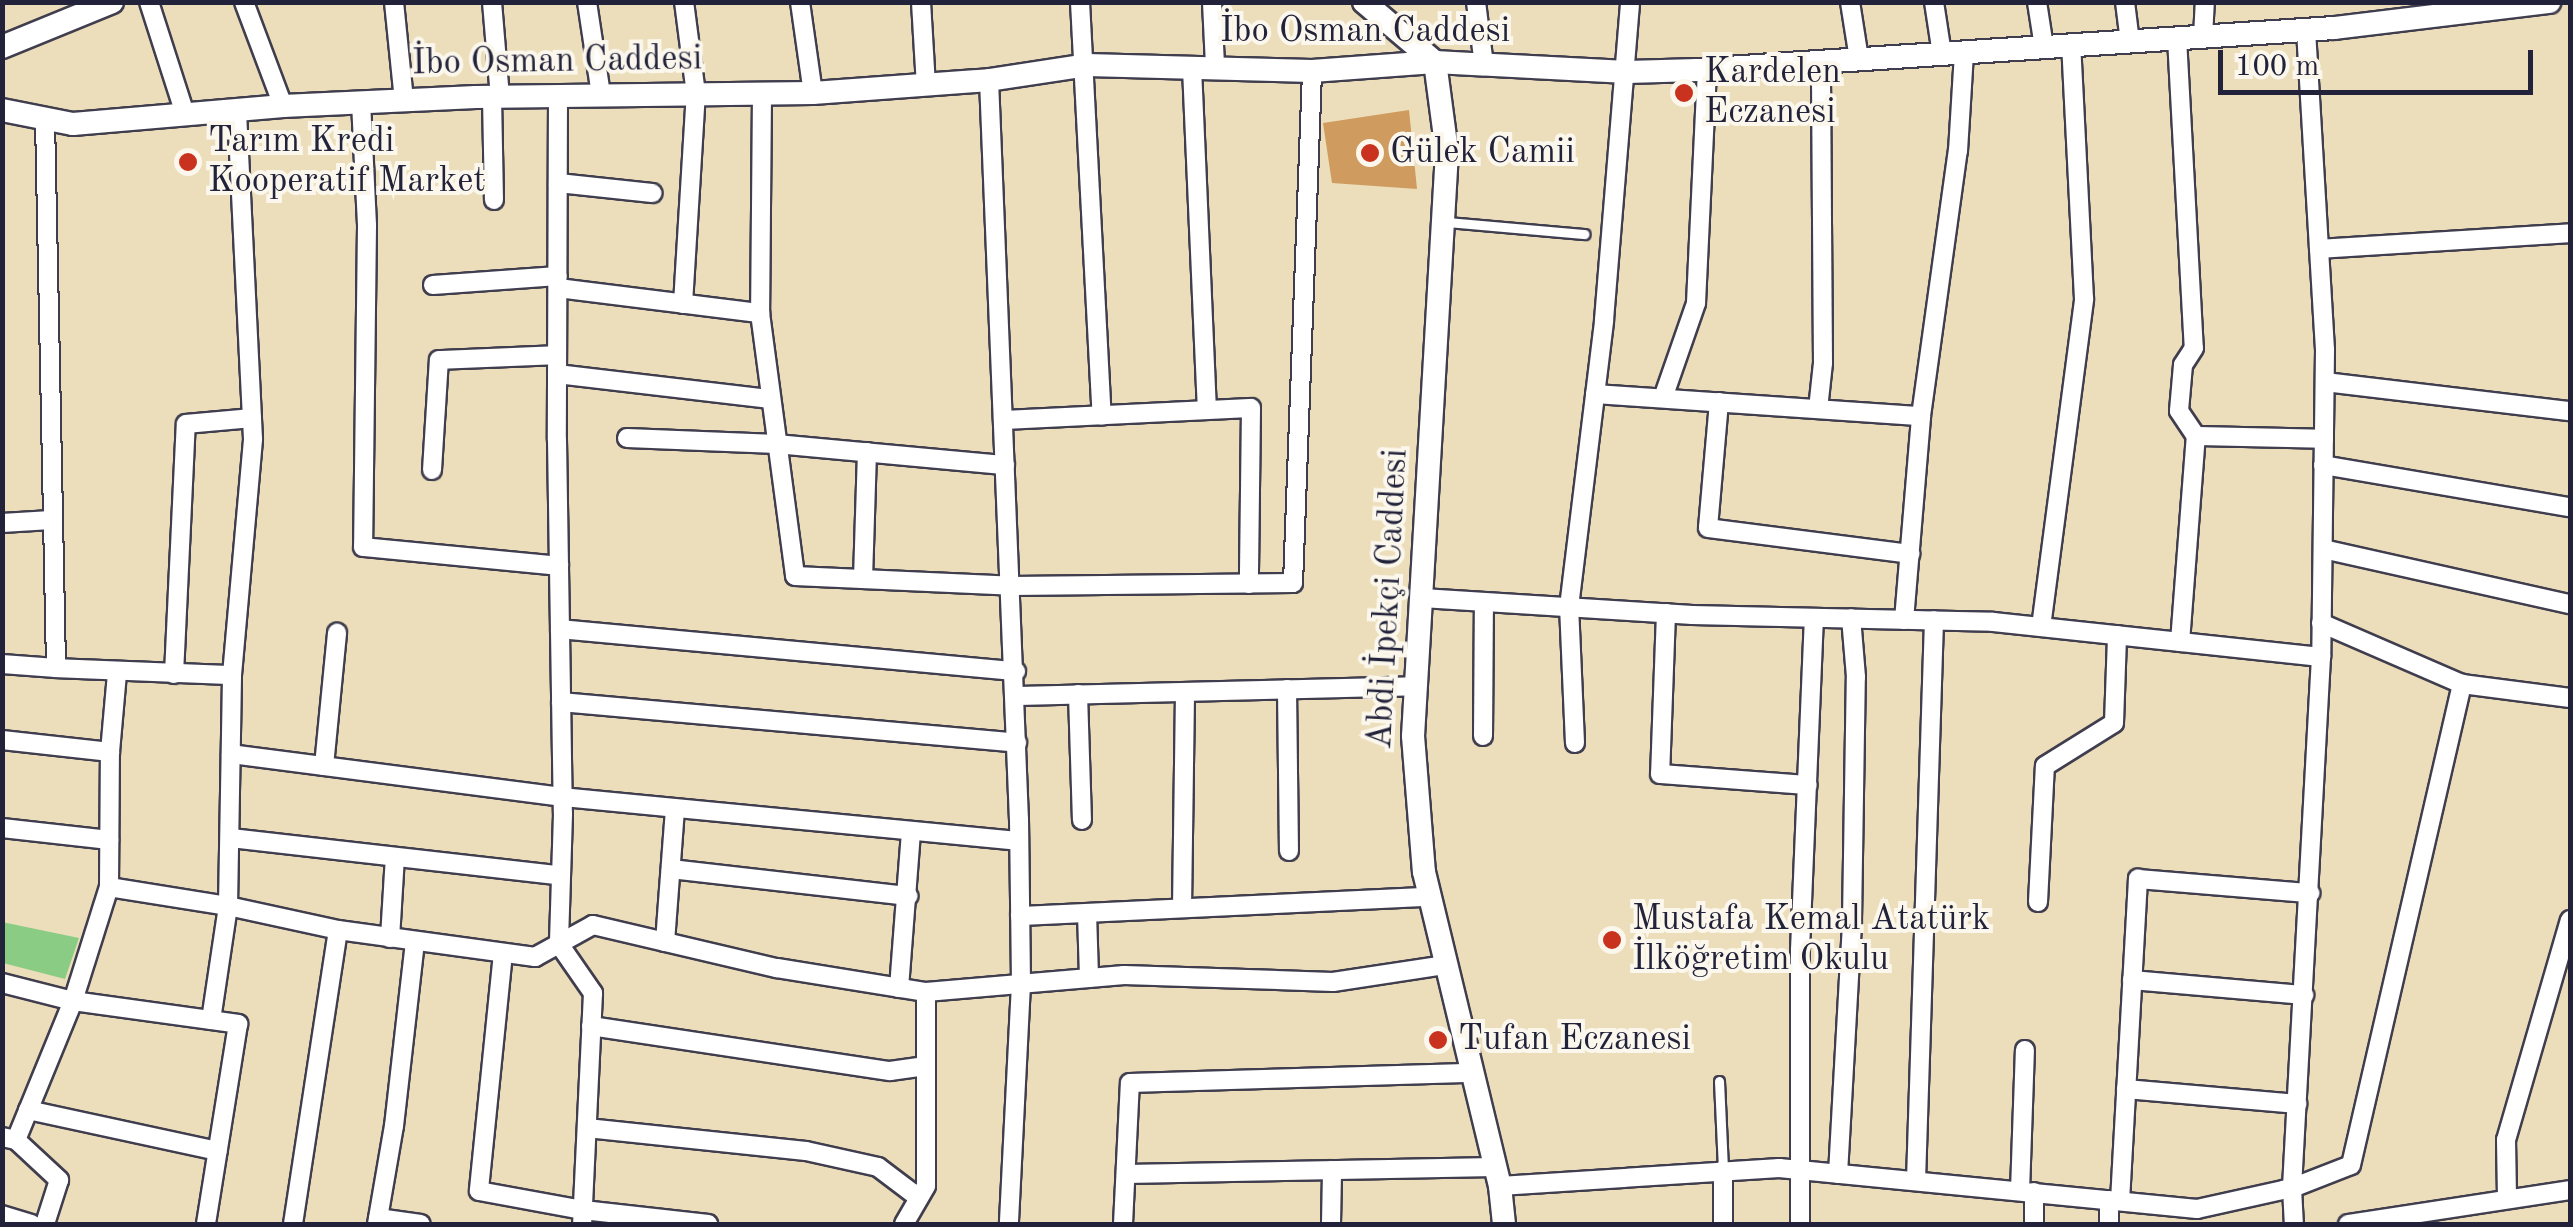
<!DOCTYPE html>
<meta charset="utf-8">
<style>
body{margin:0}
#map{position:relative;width:2573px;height:1227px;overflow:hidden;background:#ecdebb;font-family:"Old Standard TT",serif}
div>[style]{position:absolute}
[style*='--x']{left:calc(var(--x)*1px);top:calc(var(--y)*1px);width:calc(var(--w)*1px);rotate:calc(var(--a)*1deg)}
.green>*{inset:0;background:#8acc84}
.building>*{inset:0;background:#cf9b5e}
.roads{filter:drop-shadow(2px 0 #403e4e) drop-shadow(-2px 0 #403e4e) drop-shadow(0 2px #403e4e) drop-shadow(0 -2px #403e4e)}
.lane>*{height:9px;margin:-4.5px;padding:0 4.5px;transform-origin:4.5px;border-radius:4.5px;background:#fff}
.street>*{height:18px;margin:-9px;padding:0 9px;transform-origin:9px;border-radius:9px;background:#fff}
.secondary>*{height:22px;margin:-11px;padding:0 11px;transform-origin:11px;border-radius:11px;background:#fff}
.dots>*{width:28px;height:28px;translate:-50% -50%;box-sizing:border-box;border:5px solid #fbf7ec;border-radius:50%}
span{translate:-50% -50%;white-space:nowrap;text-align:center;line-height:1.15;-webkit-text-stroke:8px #fbf7ec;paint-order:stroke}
.street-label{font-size:35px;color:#22223b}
.poi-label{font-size:35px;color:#22223b}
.left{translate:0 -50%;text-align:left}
.frame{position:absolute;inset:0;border:5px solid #22223b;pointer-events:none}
.scale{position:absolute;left:2218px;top:50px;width:315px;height:45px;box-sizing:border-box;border:5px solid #22223b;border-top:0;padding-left:12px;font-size:30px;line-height:35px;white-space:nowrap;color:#22223b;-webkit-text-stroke:8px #fbf7ec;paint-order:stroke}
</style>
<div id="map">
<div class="green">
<div style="clip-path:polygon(2px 922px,79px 938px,65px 979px,3px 963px)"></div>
</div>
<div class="building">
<div style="clip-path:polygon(1409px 110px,1417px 189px,1332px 183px,1323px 123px)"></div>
</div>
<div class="roads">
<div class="lane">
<div style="--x:1446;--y:222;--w:139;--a:5"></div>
<div style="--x:1719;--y:1081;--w:89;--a:87.4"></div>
</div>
<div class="street">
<div style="--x:149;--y:2;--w:118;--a:72.2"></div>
<div style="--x:244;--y:2;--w:111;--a:69.4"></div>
<div style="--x:394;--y:2;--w:99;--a:84.2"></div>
<div style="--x:492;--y:2;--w:95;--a:85.2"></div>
<div style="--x:587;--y:2;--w:94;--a:81.4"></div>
<div style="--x:800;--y:2;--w:92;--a:81.9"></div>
<div style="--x:921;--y:2;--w:84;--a:86.6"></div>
<div style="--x:1080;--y:2;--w:414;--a:87"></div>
<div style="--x:1212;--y:2;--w:64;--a:87.3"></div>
<div style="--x:1476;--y:2;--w:64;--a:82.8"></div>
<div style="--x:1850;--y:2;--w:58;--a:81"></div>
<div style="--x:1934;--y:2;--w:53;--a:81.3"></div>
<div style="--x:2037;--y:2;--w:46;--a:81.2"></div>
<div style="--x:2125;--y:2;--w:40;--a:82.9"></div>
<div style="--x:2306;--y:30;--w:321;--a:86.6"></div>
<div style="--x:2325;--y:350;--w:307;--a:90.7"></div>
<div style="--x:2203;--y:37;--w:35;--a:-87"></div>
<div style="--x:2177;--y:38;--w:310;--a:86.9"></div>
<div style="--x:2194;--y:348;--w:20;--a:123"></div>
<div style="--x:2183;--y:365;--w:46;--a:95"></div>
<div style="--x:2179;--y:411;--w:30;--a:56"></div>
<div style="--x:1192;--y:68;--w:342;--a:87.5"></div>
<div style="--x:989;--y:80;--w:740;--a:87.68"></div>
<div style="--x:1019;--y:819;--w:165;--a:89.3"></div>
<div style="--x:1021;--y:984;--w:240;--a:92.9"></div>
<div style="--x:762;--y:94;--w:219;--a:90.5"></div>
<div style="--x:760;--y:313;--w:265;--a:82.4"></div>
<div style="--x:795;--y:576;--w:217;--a:2.6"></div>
<div style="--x:1012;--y:586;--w:281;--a:-0.6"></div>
<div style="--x:1293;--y:583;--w:512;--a:-87.87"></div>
<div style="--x:558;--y:96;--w:344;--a:90.2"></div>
<div style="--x:557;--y:440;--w:374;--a:89.1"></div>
<div style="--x:563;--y:814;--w:130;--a:91.8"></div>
<div style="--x:559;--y:944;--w:60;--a:55.2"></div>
<div style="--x:593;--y:993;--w:231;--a:92.7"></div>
<div style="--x:492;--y:97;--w:103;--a:88.9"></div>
<div style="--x:361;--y:102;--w:124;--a:87.2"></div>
<div style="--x:367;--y:226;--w:321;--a:90.7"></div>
<div style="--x:363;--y:547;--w:197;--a:5.5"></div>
<div style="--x:45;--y:118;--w:550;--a:88.85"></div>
<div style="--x:56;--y:668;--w:176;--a:2.3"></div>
<div style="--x:558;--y:183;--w:95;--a:6.1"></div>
<div style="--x:2319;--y:249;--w:252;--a:-3.6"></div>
<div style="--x:433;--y:285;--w:125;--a:-4.1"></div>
<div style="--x:558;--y:288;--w:204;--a:7.1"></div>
<div style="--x:683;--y:304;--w:210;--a:-86.5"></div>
<div style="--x:696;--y:94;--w:93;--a:-97.4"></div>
<div style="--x:557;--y:374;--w:215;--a:6.7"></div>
<div style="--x:2325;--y:382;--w:247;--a:6.8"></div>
<div style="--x:1595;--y:394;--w:327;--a:3.9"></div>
<div style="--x:1663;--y:398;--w:101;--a:-70.8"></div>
<div style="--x:1696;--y:303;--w:234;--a:-87.3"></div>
<div style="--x:1719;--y:402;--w:126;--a:95"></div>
<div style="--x:1708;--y:528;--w:204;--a:7.3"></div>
<div style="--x:1818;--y:409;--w:46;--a:-83.8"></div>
<div style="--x:1823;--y:363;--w:301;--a:-90.4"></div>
<div style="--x:1003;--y:420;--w:248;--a:-2.8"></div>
<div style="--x:1251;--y:408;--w:176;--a:90.7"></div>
<div style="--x:627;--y:438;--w:150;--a:2.3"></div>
<div style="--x:777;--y:444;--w:229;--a:5.3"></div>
<div style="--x:2323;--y:465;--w:251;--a:9.7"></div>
<div style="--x:432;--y:470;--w:110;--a:-86.4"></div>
<div style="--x:439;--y:360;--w:118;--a:-2.4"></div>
<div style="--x:2;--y:523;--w:49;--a:-3.5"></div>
<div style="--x:2323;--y:549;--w:253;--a:12.6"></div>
<div style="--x:863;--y:579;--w:127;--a:-88.2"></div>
<div style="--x:1422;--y:598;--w:271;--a:3.6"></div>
<div style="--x:1692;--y:615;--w:301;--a:1.3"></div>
<div style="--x:1993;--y:622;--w:330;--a:6.1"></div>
<div style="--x:2321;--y:657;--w:532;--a:93.13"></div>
<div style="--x:2292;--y:1188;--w:36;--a:87"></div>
<div style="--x:1666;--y:613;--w:161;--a:92.1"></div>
<div style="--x:1660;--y:774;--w:148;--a:4.3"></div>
<div style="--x:1904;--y:620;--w:205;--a:-85.2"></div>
<div style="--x:1921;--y:416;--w:268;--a:-82.1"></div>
<div style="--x:1958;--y:151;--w:99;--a:-86.5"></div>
<div style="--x:2321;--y:623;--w:154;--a:23.4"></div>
<div style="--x:2462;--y:684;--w:109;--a:7.4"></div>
<div style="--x:2041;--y:627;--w:331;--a:-82.5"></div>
<div style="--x:2084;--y:299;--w:254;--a:-92.9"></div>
<div style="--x:560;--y:629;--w:458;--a:5.3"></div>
<div style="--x:2180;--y:642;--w:207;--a:-85.6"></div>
<div style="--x:2196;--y:436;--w:128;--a:1.3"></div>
<div style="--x:2;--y:664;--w:54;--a:4.2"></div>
<div style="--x:174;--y:674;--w:250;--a:-87.3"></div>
<div style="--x:186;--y:424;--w:66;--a:-5.2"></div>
<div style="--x:1287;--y:689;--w:162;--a:89.3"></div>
<div style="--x:1078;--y:694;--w:126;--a:88.2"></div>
<div style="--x:1017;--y:696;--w:400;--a:-1.4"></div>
<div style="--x:561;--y:702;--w:458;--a:5.1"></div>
<div style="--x:1483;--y:736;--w:134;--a:-89.6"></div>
<div style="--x:2;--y:740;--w:109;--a:6.3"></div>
<div style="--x:1575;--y:743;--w:136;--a:-92.5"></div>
<div style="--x:1569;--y:607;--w:289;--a:-83"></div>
<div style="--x:1604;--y:320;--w:319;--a:-85.3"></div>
<div style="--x:231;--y:754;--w:334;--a:7.4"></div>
<div style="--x:562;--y:797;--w:459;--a:5.5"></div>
<div style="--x:324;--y:766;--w:134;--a:-84.4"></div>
<div style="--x:2;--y:828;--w:108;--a:6.4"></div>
<div style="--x:231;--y:838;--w:329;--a:6.5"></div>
<div style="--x:671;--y:869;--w:239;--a:6.5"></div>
<div style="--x:109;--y:887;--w:135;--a:-89.6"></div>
<div style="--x:110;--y:752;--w:79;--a:-84.9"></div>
<div style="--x:2038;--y:902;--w:136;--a:-87.1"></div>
<div style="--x:2045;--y:766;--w:81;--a:-31.9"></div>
<div style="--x:2114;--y:723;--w:88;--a:-88"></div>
<div style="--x:1182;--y:908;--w:216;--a:-89.2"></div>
<div style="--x:1087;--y:913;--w:65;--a:88.2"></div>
<div style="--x:1020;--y:916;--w:410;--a:-2.7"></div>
<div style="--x:390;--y:938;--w:81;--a:-86.5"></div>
<div style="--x:665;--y:942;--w:133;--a:-85.7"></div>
<div style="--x:503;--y:953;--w:239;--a:95.8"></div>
<div style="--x:479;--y:1191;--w:106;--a:10.4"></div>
<div style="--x:583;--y:1210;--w:126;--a:6.4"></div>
<div style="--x:2132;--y:980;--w:173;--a:5"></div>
<div style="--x:2;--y:983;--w:73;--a:14.2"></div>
<div style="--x:73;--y:1001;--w:167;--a:7.9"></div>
<div style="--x:238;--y:1024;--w:203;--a:99.1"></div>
<div style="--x:899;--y:988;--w:157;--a:-85.6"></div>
<div style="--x:211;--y:1020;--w:115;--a:-81.5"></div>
<div style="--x:228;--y:906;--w:231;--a:-89"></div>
<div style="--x:232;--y:675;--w:237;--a:-84.9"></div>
<div style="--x:253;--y:439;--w:329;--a:-92.8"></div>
<div style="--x:591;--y:1026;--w:302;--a:8.6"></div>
<div style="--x:890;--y:1071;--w:36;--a:-8"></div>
<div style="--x:2126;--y:1089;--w:172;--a:5"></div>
<div style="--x:28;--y:1110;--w:194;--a:12.2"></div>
<div style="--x:587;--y:1128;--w:220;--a:6"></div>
<div style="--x:806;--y:1151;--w:74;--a:12.5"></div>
<div style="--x:878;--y:1167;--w:51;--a:37.1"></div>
<div style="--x:2;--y:1137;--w:14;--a:12"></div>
<div style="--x:16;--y:1140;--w:59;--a:42.9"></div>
<div style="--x:59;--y:1180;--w:46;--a:107.7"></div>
<div style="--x:16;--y:1140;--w:150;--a:-67.7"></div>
<div style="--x:73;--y:1001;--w:120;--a:-72.5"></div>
<div style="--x:109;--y:887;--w:121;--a:9.1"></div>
<div style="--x:228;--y:906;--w:113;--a:12.3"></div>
<div style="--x:338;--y:930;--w:199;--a:7.8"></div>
<div style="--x:535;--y:957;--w:66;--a:-28.9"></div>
<div style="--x:593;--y:925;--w:189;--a:13.2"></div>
<div style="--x:777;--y:968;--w:151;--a:9.2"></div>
<div style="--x:926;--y:992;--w:199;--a:-4.9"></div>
<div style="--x:1124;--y:975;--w:209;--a:1.9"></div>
<div style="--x:1333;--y:982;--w:114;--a:-8.6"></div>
<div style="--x:1723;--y:1170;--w:54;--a:90"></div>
<div style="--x:1126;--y:1174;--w:369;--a:-1.1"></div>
<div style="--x:1838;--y:1174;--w:253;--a:-86.8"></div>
<div style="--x:1852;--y:921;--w:244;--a:-89.1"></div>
<div style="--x:1856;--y:677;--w:59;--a:-94.8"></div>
<div style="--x:1916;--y:1181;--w:561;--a:-88.16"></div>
<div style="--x:1500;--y:1186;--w:280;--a:-3.7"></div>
<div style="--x:1779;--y:1168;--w:420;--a:5.6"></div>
<div style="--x:2197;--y:1209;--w:97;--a:-12.5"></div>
<div style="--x:2292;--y:1188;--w:63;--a:-21.3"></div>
<div style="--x:2351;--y:1165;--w:494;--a:-77"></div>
<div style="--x:2020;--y:1191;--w:141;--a:-88"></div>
<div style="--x:2034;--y:1192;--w:32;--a:90"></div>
<div style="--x:2507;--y:1197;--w:57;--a:-91"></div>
<div style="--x:2506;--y:1140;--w:229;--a:-73.8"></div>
<div style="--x:2109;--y:1200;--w:24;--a:90"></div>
<div style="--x:2120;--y:1201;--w:323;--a:-86.8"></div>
<div style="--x:2138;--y:879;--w:173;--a:4.7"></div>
<div style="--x:2;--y:1215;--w:31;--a:17"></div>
<div style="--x:378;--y:1218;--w:43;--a:7.9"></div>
<div style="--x:293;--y:1224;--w:297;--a:-81.3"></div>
<div style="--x:377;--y:1224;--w:99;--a:-80.2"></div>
<div style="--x:394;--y:1126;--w:186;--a:-83.5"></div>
<div style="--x:904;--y:1224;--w:44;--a:-59.9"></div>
<div style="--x:926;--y:1186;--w:194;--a:-90"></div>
<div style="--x:1123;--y:1224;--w:141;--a:-87.2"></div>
<div style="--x:1130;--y:1083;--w:343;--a:-1.7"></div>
<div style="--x:1331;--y:1224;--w:54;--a:-88.9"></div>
<div style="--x:1800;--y:1224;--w:274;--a:-90"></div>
<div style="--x:1800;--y:950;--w:332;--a:-87.6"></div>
<div style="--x:2348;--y:1224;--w:225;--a:-8.7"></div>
</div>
<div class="secondary">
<div style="--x:1364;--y:2;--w:93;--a:40.2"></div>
<div style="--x:1435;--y:62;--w:91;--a:82.4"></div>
<div style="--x:1447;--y:152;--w:585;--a:93.33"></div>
<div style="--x:1413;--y:736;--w:136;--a:85.4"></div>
<div style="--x:1424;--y:872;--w:323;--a:76.4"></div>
<div style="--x:1500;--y:1186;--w:38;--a:84"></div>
<div style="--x:2;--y:47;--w:119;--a:-22.2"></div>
<div style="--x:2;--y:110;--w:72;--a:11.2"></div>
<div style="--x:73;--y:124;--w:211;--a:-4.9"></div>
<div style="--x:283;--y:106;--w:193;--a:-2.7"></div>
<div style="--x:476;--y:97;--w:337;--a:-0.7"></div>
<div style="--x:813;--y:93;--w:176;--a:-4.2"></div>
<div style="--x:989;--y:80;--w:99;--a:-8.7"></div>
<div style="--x:1087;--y:65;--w:225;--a:1.5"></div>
<div style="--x:1312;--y:71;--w:123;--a:-4.2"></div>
<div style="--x:1435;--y:62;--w:192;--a:3"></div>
<div style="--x:1627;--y:72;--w:70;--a:-1.6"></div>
<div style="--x:1697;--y:70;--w:638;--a:-3.77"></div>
<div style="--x:2334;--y:28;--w:217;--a:-6.9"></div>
</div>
</div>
<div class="dots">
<div style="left:1684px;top:93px;background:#c8321e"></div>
<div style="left:1370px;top:153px;background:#c8321e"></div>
<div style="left:188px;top:162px;background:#c8321e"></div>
<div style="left:1612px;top:940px;background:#c8321e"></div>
<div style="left:1438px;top:1040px;background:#c8321e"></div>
</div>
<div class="street-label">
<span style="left:1365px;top:32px">İbo Osman Caddesi</span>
<span style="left:557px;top:62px;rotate:-1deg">İbo Osman Caddesi</span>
<span style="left:1389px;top:599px;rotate:-87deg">Abdi İpekçi Caddesi</span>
</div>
<div class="poi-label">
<span class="left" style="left:1704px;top:93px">Kardelen<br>Eczanesi</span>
<span class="left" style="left:208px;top:162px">Tarım Kredi<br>Kooperatif Market</span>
<span class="left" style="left:1390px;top:153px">Gülek Camii</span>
<span class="left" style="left:1632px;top:940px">Mustafa Kemal Atatürk<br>İlköğretim Okulu</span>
<span class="left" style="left:1458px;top:1040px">Tufan Eczanesi</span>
</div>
<div class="frame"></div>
<div class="scale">100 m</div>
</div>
